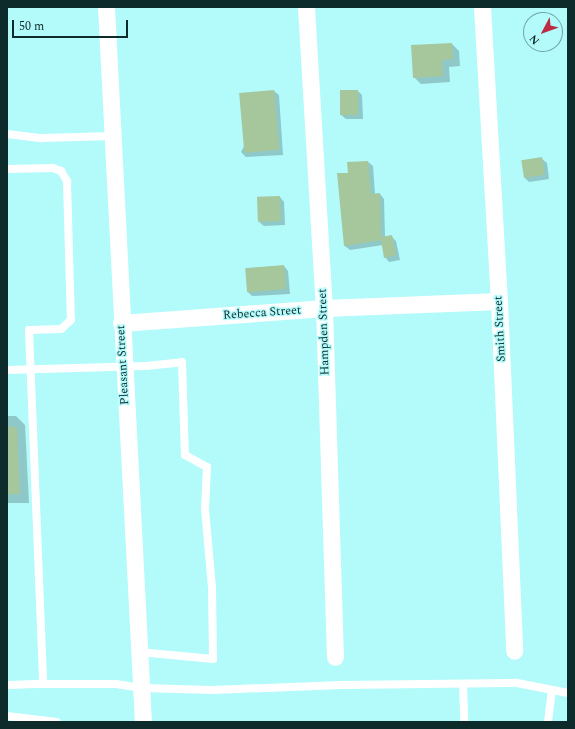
<!DOCTYPE html>
<style>
body{margin:0}
#map{position:relative;width:575px;height:729px;overflow:hidden;background:#b3fafb;font-family:Spectral,serif}
div>[style]{position:absolute}
[style*='--x']{left:calc(var(--x)*1px);top:calc(var(--y)*1px);width:calc(var(--w)*1px);rotate:calc(var(--a)*1deg)}
.shadow>*{inset:0;background:#0003}
.building>*{inset:0;background:#a6c79b;transform-origin:0 0}
.service>*{height:8px;margin:-4px;padding:0 4px;transform-origin:4px;border-radius:4px;background:#fff}
.minor>*{height:17px;margin:-8.5px;padding:0 8.5px;transform-origin:8.5px;border-radius:8.5px;background:#fff}
span{translate:-50% -50%;white-space:nowrap;text-align:center;line-height:1.15;-webkit-text-stroke:3px #b3fafb;paint-order:stroke}
.street-label{font-size:12px;color:#0d2b2b}
.frame{position:absolute;inset:0;border:8px solid #0d2b2b;pointer-events:none}
.north{position:absolute;left:523px;top:12px;width:40px;height:40px;box-sizing:border-box;background:#b3fafb;border:1px solid #71a7a8;border-radius:50%;rotate:229deg;font-size:11px;font-weight:700;line-height:16px;text-align:center;color:#0d2b2b}
.north::after{content:'';display:block;margin:auto;width:14px;height:18px;background:#bc2b42;clip-path:polygon(50% 0,100% 100%,50% 72%,0 100%)}
.scale{position:absolute;left:12px;top:20px;width:116px;height:18px;box-sizing:border-box;border:2px solid #0d2b2b;border-top:0;padding-left:5px;font-size:12px;line-height:14px;white-space:nowrap;color:#0d2b2b;-webkit-text-stroke:3px #b3fafb;paint-order:stroke}
</style>
<div id="map">
<div class="shadow">
<div style="clip-path:polygon(452px 44px,459px 51px,460px 66px,449px 67px,450px 82px,421px 84px,414px 77px)"></div>
<div style="clip-path:polygon(274px 91px,279px 95px,283px 155px,246px 157px,241px 152px)"></div>
<div style="clip-path:polygon(358px 91px,362px 95px,363px 119px,346px 119px,341px 115px)"></div>
<div style="clip-path:polygon(542px 159px,547px 163px,549px 179px,529px 182px,524px 177px)"></div>
<div style="clip-path:polygon(368px 162px,373px 166px,375px 194px,380px 194px,384px 199px,385px 237px,391px 236px,396px 241px,400px 260px,389px 262px,385px 257px,383px 245px,350px 250px,345px 246px,349px 174px)"></div>
<div style="clip-path:polygon(280px 197px,284px 202px,285px 225px,264px 226px,259px 222px)"></div>
<div style="clip-path:polygon(284px 266px,288px 271px,290px 294px,252px 296px,247px 291px,246px 268px)"></div>
<div style="clip-path:polygon(7px 416px,16px 416px,25px 425px,29px 503px,7px 503px)"></div>
</div>
<div class="building">
<div style="clip-path:polygon(452px 43px,453px 59px,442px 60px,443px 76px,413px 78px,411px 45px)"></div>
<div style="left:274px;top:90px;width:60px;height:35px;rotate:85deg"></div>
<div style="left:340px;top:90px;width:18px;height:25px"></div>
<div style="left:542px;top:157px;width:18px;height:21px;rotate:81deg"></div>
<div style="clip-path:polygon(368px 161px,371px 194px,380px 193px,381px 237px,392px 235px,396px 255px,384px 258px,381px 240px,344px 246px,337px 173px,348px 173px,347px 162px)"></div>
<div style="left:280px;top:196px;width:25px;height:23px;rotate:88deg"></div>
<div style="left:284px;top:265px;width:24px;height:39px;rotate:85deg"></div>
<div style="clip-path:polygon(7px 427px,17px 427px,20px 494px,7px 494px)"></div>
</div>
<div class="service">
<div style="--x:7;--y:134;--w:35;--a:7"></div>
<div style="--x:42;--y:138;--w:70;--a:-1.6"></div>
<div style="--x:7;--y:169;--w:46;--a:-1.2"></div>
<div style="--x:53;--y:168;--w:9;--a:21"></div>
<div style="--x:61;--y:171;--w:12;--a:59"></div>
<div style="--x:67;--y:181;--w:139;--a:88.4"></div>
<div style="--x:71;--y:320;--w:13;--a:138"></div>
<div style="--x:61;--y:329;--w:32;--a:178"></div>
<div style="--x:29;--y:330;--w:354;--a:87.7"></div>
<div style="--x:43;--y:684;--w:73;--a:0"></div>
<div style="--x:116;--y:684;--w:25;--a:9"></div>
<div style="--x:141;--y:688;--w:71;--a:1.6"></div>
<div style="--x:212;--y:690;--w:130;--a:-2.2"></div>
<div style="--x:342;--y:685;--w:175;--a:-0.7"></div>
<div style="--x:517;--y:683;--w:52;--a:11.1"></div>
<div style="--x:7;--y:370;--w:139;--a:-1.6"></div>
<div style="--x:146;--y:366;--w:36;--a:-6"></div>
<div style="--x:182;--y:362;--w:93;--a:88.2"></div>
<div style="--x:185;--y:455;--w:25;--a:29"></div>
<div style="--x:207;--y:467;--w:42;--a:92.7"></div>
<div style="--x:205;--y:509;--w:78;--a:84.9"></div>
<div style="--x:212;--y:587;--w:72;--a:89.2"></div>
<div style="--x:213;--y:659;--w:74;--a:-174.6"></div>
<div style="--x:463;--y:684;--w:38;--a:88"></div>
<div style="--x:7;--y:685;--w:36;--a:-2"></div>
<div style="--x:7;--y:716;--w:50;--a:6.8"></div>
<div style="--x:548;--y:722;--w:32;--a:-83"></div>
</div>
<div class="minor">
<div style="--x:106;--y:7;--w:716;--a:87.04"></div>
<div style="--x:306;--y:7;--w:302;--a:86.6"></div>
<div style="--x:324;--y:308;--w:349;--a:88.2"></div>
<div style="--x:482;--y:7;--w:294;--a:86.7"></div>
<div style="--x:499;--y:301;--w:350;--a:87.5"></div>
<div style="--x:121;--y:323;--w:204;--a:-4.2"></div>
<div style="--x:324;--y:308;--w:175;--a:-2.3"></div>
</div>
<div class="street-label">
<span style="left:262px;top:313px;rotate:-4deg">Rebecca Street</span>
<span style="left:500px;top:329px;rotate:-93deg">Smith Street</span>
<span style="left:324px;top:332px;rotate:-92deg">Hampden Street</span>
<span style="left:123px;top:365px;rotate:-93deg">Pleasant Street</span>
</div>
<div class="frame"></div>
<div class="north">N</div>
<div class="scale">50 m</div>
</div>
